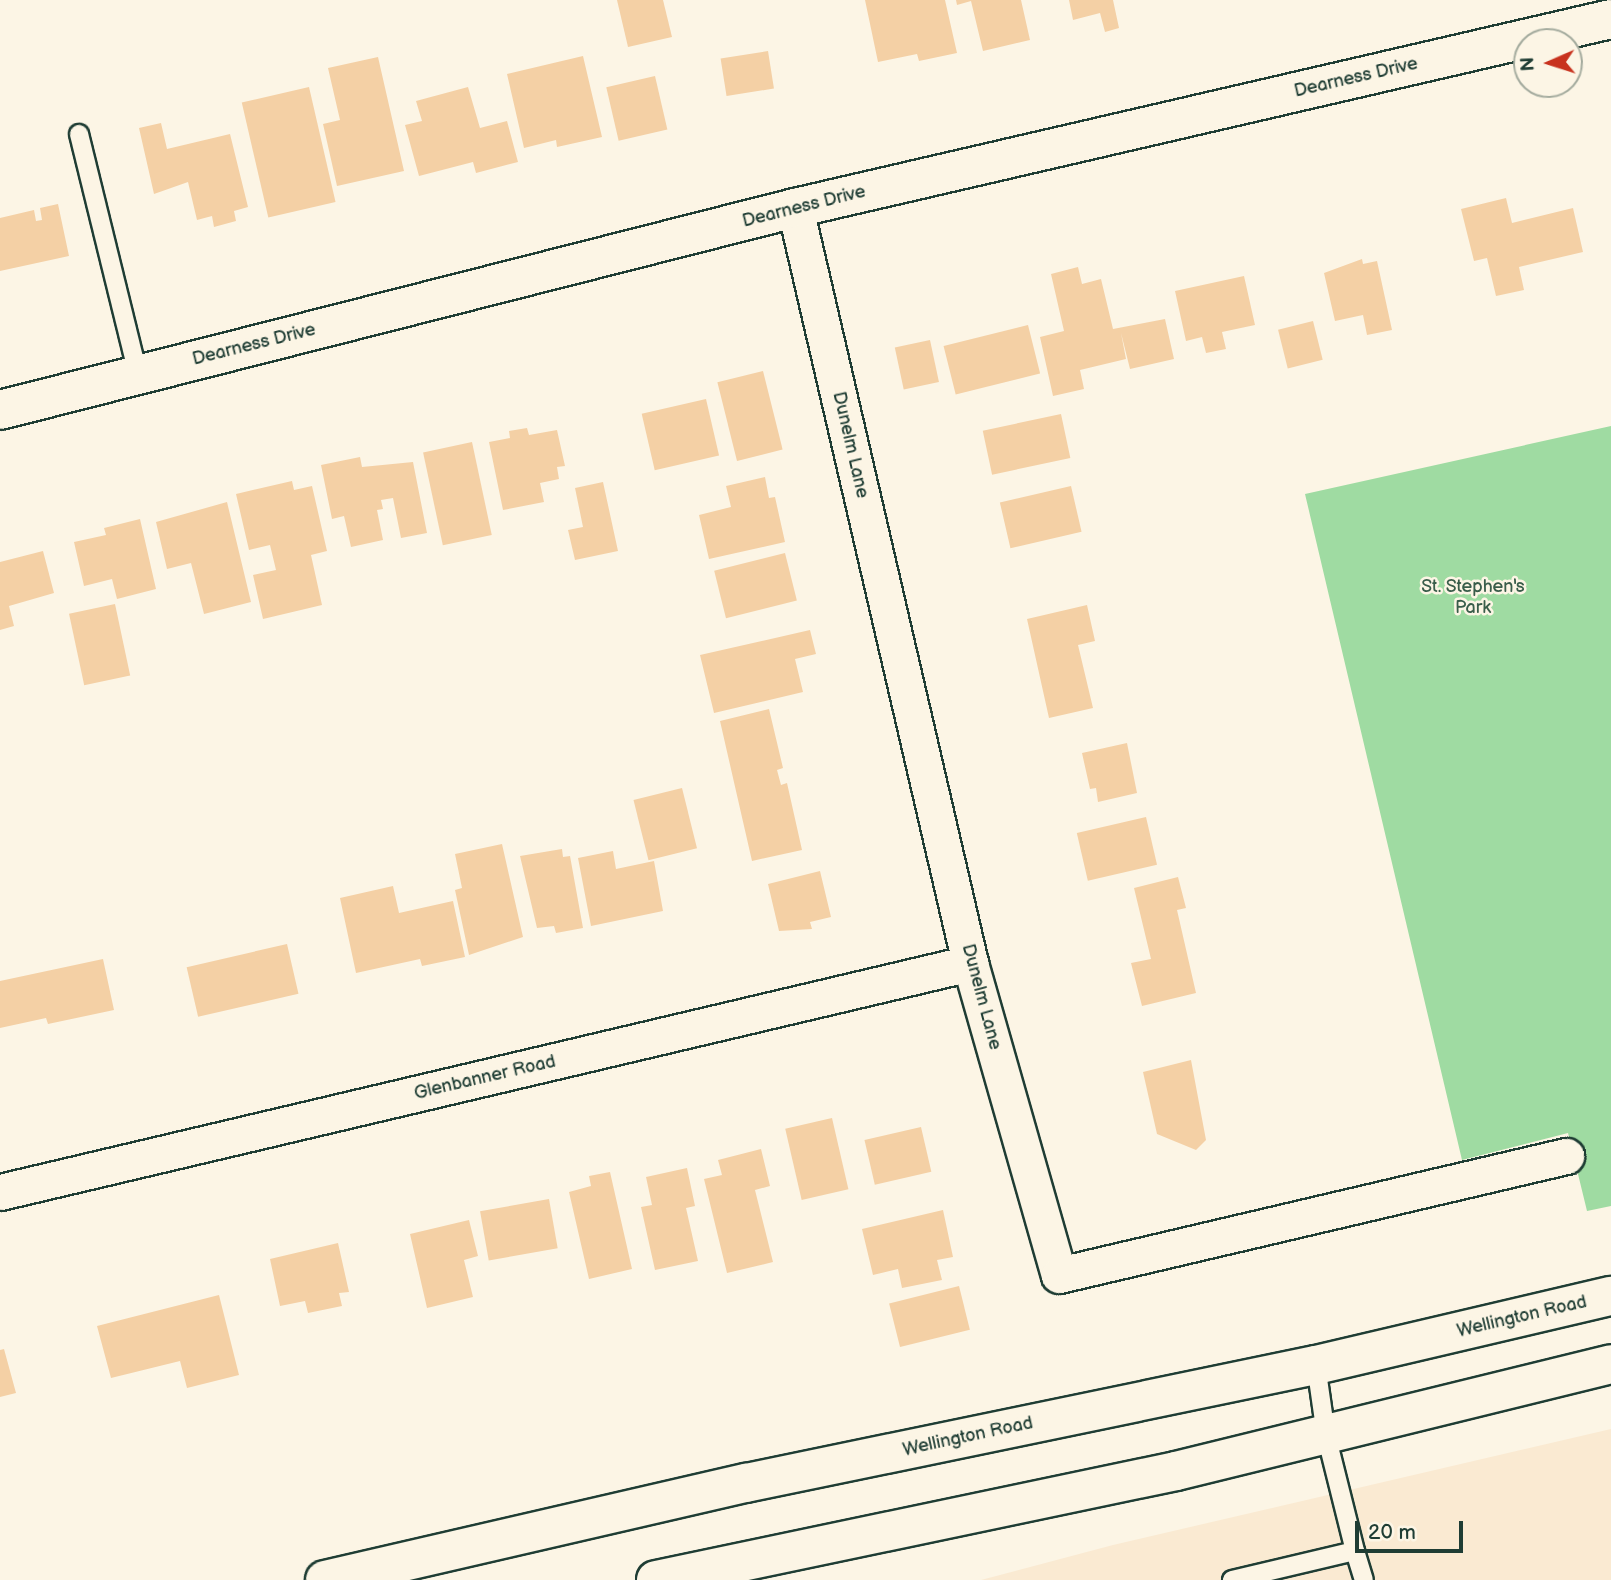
<!DOCTYPE html>
<style>
body{margin:0}
#map{position:relative;width:1611px;height:1580px;overflow:hidden;background:#fcf5e5;font-family:"Balsamiq Sans",sans-serif}
div>[style]{position:absolute}
[style*='--x']{left:calc(var(--x)*1px);top:calc(var(--y)*1px);width:calc(var(--w)*1px);rotate:calc(var(--a)*1deg)}
.built>*{inset:0;background:#faead2}
.green>*{inset:0;background:#9fdba2}
.building>*{inset:0;background:#f4d0a5;transform-origin:0 0}
.roads{filter:drop-shadow(2px 0 #1f3d34) drop-shadow(-2px 0 #1f3d34) drop-shadow(0 2px #1f3d34) drop-shadow(0 -2px #1f3d34)}
.lane>*{height:18px;margin:-9px;padding:0 9px;transform-origin:9px;border-radius:9px;background:#fcf5e5}
.street>*{height:35px;margin:-17.5px;padding:0 17.5px;transform-origin:17.5px;border-radius:17.5px;background:#fcf5e5}
.secondary>*{height:38px;margin:-19px;padding:0 19px;transform-origin:19px;border-radius:19px;background:#fcf5e5}
span{translate:-50% -50%;white-space:nowrap;text-align:center;line-height:1.15;-webkit-text-stroke:5px #fcf5e5;paint-order:stroke}
.street-label{font-size:18px;color:#1f3d34}
.park-label{font-size:18px;color:#395d4a}
.north{position:absolute;left:1513px;top:28px;width:70px;height:70px;box-sizing:border-box;background:#fcf5e5;border:2px solid #a4ab9e;border-radius:50%;rotate:267deg;font-size:19px;font-weight:700;line-height:28px;text-align:center;color:#1f3d34}
.north::after{content:'';display:block;margin:auto;width:24px;height:32px;background:#c8321e;clip-path:polygon(50% 0,100% 100%,50% 72%,0 100%)}
.scale{position:absolute;left:1355px;top:1521px;width:108px;height:32px;box-sizing:border-box;border:4px solid #1f3d34;border-top:0;padding-left:9px;font-size:21px;line-height:24px;white-space:nowrap;color:#1f3d34;-webkit-text-stroke:5px #fcf5e5;paint-order:stroke}
</style>
<div id="map">
<div class="built">
<div style="clip-path:polygon(1611px 1429px,1611px 1580px,981px 1580px,1113px 1545px)"></div>
</div>
<div class="green">
<div style="clip-path:polygon(1611px 426px,1611px 1206px,1587px 1211px,1568px 1133px,1462px 1160px,1305px 494px)"></div>
</div>
<div class="building">
<div style="clip-path:polygon(617px 0,663px 0,672px 37px,628px 47px)"></div>
<div style="clip-path:polygon(865px 0,945px 0,957px 53px,919px 61px,917px 54px,878px 62px)"></div>
<div style="clip-path:polygon(956px 0,1021px 0,1030px 40px,983px 51px,971px 1px,957px 5px)"></div>
<div style="clip-path:polygon(1069px 0,1113px 0,1119px 28px,1105px 32px,1100px 13px,1073px 20px)"></div>
<div style="left:768px;top:51px;width:38px;height:48px;rotate:81deg"></div>
<div style="clip-path:polygon(583px 56px,602px 137px,557px 147px,556px 140px,524px 148px,507px 74px)"></div>
<div style="clip-path:polygon(378px 57px,404px 171px,337px 186px,323px 124px,340px 120px,328px 68px)"></div>
<div style="left:655px;top:76px;width:55px;height:50px;rotate:77deg"></div>
<div style="left:309px;top:87px;width:118px;height:69px;rotate:77deg"></div>
<div style="clip-path:polygon(468px 87px,480px 128px,507px 121px,518px 162px,476px 173px,473px 162px,419px 176px,405px 125px,422px 121px,416px 101px)"></div>
<div style="clip-path:polygon(161px 123px,167px 149px,230px 134px,248px 207px,234px 211px,236px 221px,214px 227px,212px 216px,197px 220px,188px 182px,154px 194px,139px 128px)"></div>
<div style="clip-path:polygon(1506px 198px,1512px 223px,1573px 208px,1583px 252px,1519px 267px,1524px 290px,1496px 296px,1487px 258px,1474px 261px,1461px 209px)"></div>
<div style="clip-path:polygon(58px 204px,69px 256px,0 271px,0 218px,34px 210px,36px 221px,42px 220px,40px 208px)"></div>
<div style="clip-path:polygon(1362px 259px,1363px 264px,1377px 261px,1392px 330px,1367px 335px,1363px 315px,1335px 321px,1324px 273px)"></div>
<div style="clip-path:polygon(1078px 267px,1082px 284px,1101px 279px,1113px 329px,1165px 319px,1174px 359px,1130px 369px,1121px 333px,1126px 359px,1080px 370px,1084px 389px,1053px 396px,1040px 337px,1064px 331px,1051px 274px)"></div>
<div style="clip-path:polygon(1244px 276px,1255px 325px,1222px 332px,1226px 349px,1206px 353px,1202px 337px,1186px 341px,1175px 291px)"></div>
<div style="left:1313px;top:321px;width:40px;height:36px;rotate:76deg"></div>
<div style="left:1028px;top:325px;width:50px;height:87px;rotate:76deg"></div>
<div style="left:930px;top:340px;width:43px;height:36px;rotate:78deg"></div>
<div style="left:763px;top:371px;width:81px;height:47px;rotate:76deg"></div>
<div style="left:706px;top:399px;width:58px;height:66px;rotate:77deg"></div>
<div style="left:1061px;top:414px;width:45px;height:80px;rotate:78deg"></div>
<div style="clip-path:polygon(527px 428px,529px 435px,557px 430px,565px 466px,557px 467px,559px 479px,540px 483px,544px 502px,503px 510px,489px 442px,510px 438px,509px 431px)"></div>
<div style="left:472px;top:442px;width:95px;height:50px;rotate:78deg"></div>
<div style="clip-path:polygon(360px 457px,362px 467px,413px 462px,427px 533px,401px 538px,393px 498px,381px 500px,383px 509px,377px 510px,383px 540px,351px 547px,344px 516px,332px 519px,321px 465px)"></div>
<div style="clip-path:polygon(765px 477px,769px 498px,775px 497px,785px 542px,709px 559px,699px 515px,731px 507px,726px 486px)"></div>
<div style="clip-path:polygon(292px 481px,294px 490px,312px 486px,327px 551px,311px 555px,322px 605px,263px 619px,253px 575px,276px 570px,270px 545px,249px 550px,236px 494px)"></div>
<div style="clip-path:polygon(603px 482px,618px 551px,575px 560px,568px 530px,583px 527px,575px 488px)"></div>
<div style="left:1071px;top:486px;width:47px;height:73px;rotate:77deg"></div>
<div style="clip-path:polygon(227px 502px,251px 602px,204px 614px,191px 563px,167px 569px,156px 522px)"></div>
<div style="clip-path:polygon(140px 519px,156px 589px,117px 599px,112px 579px,84px 586px,74px 542px,106px 535px,104px 528px)"></div>
<div style="clip-path:polygon(43px 551px,54px 593px,9px 606px,14px 626px,0 630px,0 562px)"></div>
<div style="left:785px;top:553px;width:49px;height:73px;rotate:76deg"></div>
<div style="left:115px;top:604px;width:73px;height:47px;rotate:78deg"></div>
<div style="clip-path:polygon(1087px 605px,1095px 641px,1078px 645px,1093px 708px,1049px 718px,1027px 619px)"></div>
<div style="clip-path:polygon(810px 630px,816px 654px,795px 659px,803px 692px,714px 713px,700px 655px)"></div>
<div style="clip-path:polygon(769px 709px,783px 768px,777px 770px,781px 785px,787px 783px,802px 850px,752px 861px,720px 721px)"></div>
<div style="clip-path:polygon(1127px 743px,1137px 793px,1098px 802px,1096px 788px,1090px 789px,1082px 753px)"></div>
<div style="left:682px;top:788px;width:62px;height:50px;rotate:76deg"></div>
<div style="left:1146px;top:817px;width:49px;height:71px;rotate:77deg"></div>
<div style="clip-path:polygon(502px 844px,523px 937px,469px 955px,455px 890px,462px 888px,455px 854px)"></div>
<div style="clip-path:polygon(562px 849px,563px 857px,570px 856px,583px 928px,556px 933px,554px 926px,537px 928px,520px 856px)"></div>
<div style="clip-path:polygon(613px 851px,616px 869px,654px 861px,663px 911px,591px 926px,578px 858px)"></div>
<div style="clip-path:polygon(820px 871px,831px 917px,810px 922px,812px 929px,779px 931px,768px 884px)"></div>
<div style="clip-path:polygon(1178px 877px,1186px 908px,1177px 910px,1196px 993px,1142px 1006px,1131px 963px,1151px 959px,1134px 888px)"></div>
<div style="clip-path:polygon(393px 886px,399px 913px,453px 901px,465px 957px,422px 966px,420px 959px,356px 973px,340px 898px)"></div>
<div style="left:287px;top:944px;width:51px;height:103px;rotate:77deg"></div>
<div style="clip-path:polygon(103px 959px,114px 1010px,48px 1024px,46px 1018px,0 1028px,0 981px)"></div>
<div style="clip-path:polygon(1191px 1060px,1206px 1140px,1196px 1150px,1157px 1134px,1143px 1072px)"></div>
<div style="left:832px;top:1118px;width:73px;height:48px;rotate:77deg"></div>
<div style="left:921px;top:1127px;width:46px;height:58px;rotate:77deg"></div>
<div style="clip-path:polygon(761px 1149px,770px 1186px,755px 1190px,773px 1262px,727px 1273px,704px 1179px,722px 1175px,718px 1160px)"></div>
<div style="clip-path:polygon(687px 1168px,695px 1206px,686px 1208px,698px 1261px,655px 1270px,641px 1207px,652px 1205px,646px 1177px)"></div>
<div style="clip-path:polygon(610px 1172px,632px 1269px,589px 1279px,569px 1192px,591px 1186px,589px 1176px)"></div>
<div style="left:549px;top:1199px;width:50px;height:70px;rotate:80deg"></div>
<div style="clip-path:polygon(943px 1210px,953px 1257px,937px 1260px,942px 1280px,902px 1288px,898px 1269px,873px 1275px,862px 1229px)"></div>
<div style="clip-path:polygon(469px 1220px,478px 1256px,464px 1260px,473px 1297px,427px 1308px,410px 1234px)"></div>
<div style="clip-path:polygon(338px 1243px,349px 1292px,339px 1293px,342px 1306px,308px 1313px,305px 1301px,280px 1306px,270px 1259px)"></div>
<div style="left:959px;top:1286px;width:45px;height:72px;rotate:76deg"></div>
<div style="clip-path:polygon(219px 1295px,239px 1375px,187px 1388px,180px 1361px,111px 1378px,97px 1326px)"></div>
<div style="clip-path:polygon(4px 1349px,16px 1393px,0 1397px,0 1350px)"></div>
</div>
<div class="roads">
<div class="lane">
<div style="--x:79;--y:134;--w:248;--a:76.2"></div>
<div style="--x:1355;--y:1551;--w:30;--a:73"></div>
<div style="--x:1232;--y:1580;--w:126;--a:-13.3"></div>
<div style="--x:1355;--y:1551;--w:120;--a:-104"></div>
<div style="--x:1326;--y:1435;--w:71;--a:-98.1"></div>
</div>
<div class="street">
<div style="--x:795;--y:208;--w:775;--a:76.95"></div>
<div style="--x:970;--y:963;--w:324;--a:74.1"></div>
<div style="--x:1059;--y:1275;--w:521;--a:-13.21"></div>
<div style="--x:0;--y:1192;--w:997;--a:-13.28"></div>
</div>
<div class="secondary">
<div style="--x:0;--y:410;--w:820;--a:-14.26"></div>
<div style="--x:795;--y:208;--w:838;--a:-13.04"></div>
<div style="--x:325;--y:1580;--w:432;--a:-13"></div>
<div style="--x:746;--y:1483;--w:582;--a:-11.7"></div>
<div style="--x:1316;--y:1365;--w:303;--a:-13.2"></div>
<div style="--x:656;--y:1580;--w:531;--a:-11.84"></div>
<div style="--x:1176;--y:1471;--w:448;--a:-13.8"></div>
</div>
</div>
<div class="street-label">
<span style="left:1356px;top:78px;rotate:-13deg">Dearness Drive</span>
<span style="left:804px;top:207px;rotate:-14deg">Dearness Drive</span>
<span style="left:254px;top:345px;rotate:-14deg">Dearness Drive</span>
<span style="left:850px;top:445px;rotate:77deg">Dunelm Lane</span>
<span style="left:981px;top:997px;rotate:75deg">Dunelm Lane</span>
<span style="left:485px;top:1078px;rotate:-13deg">Glenbanner Road</span>
<span style="left:1522px;top:1317px;rotate:-13deg">Wellington Road</span>
<span style="left:968px;top:1437px;rotate:-12deg">Wellington Road</span>
</div>
<div class="park-label">
<span style="left:1473px;top:598px">St. Stephen's<br>Park</span>
</div>
<div class="north">N</div>
<div class="scale">20 m</div>
</div>
